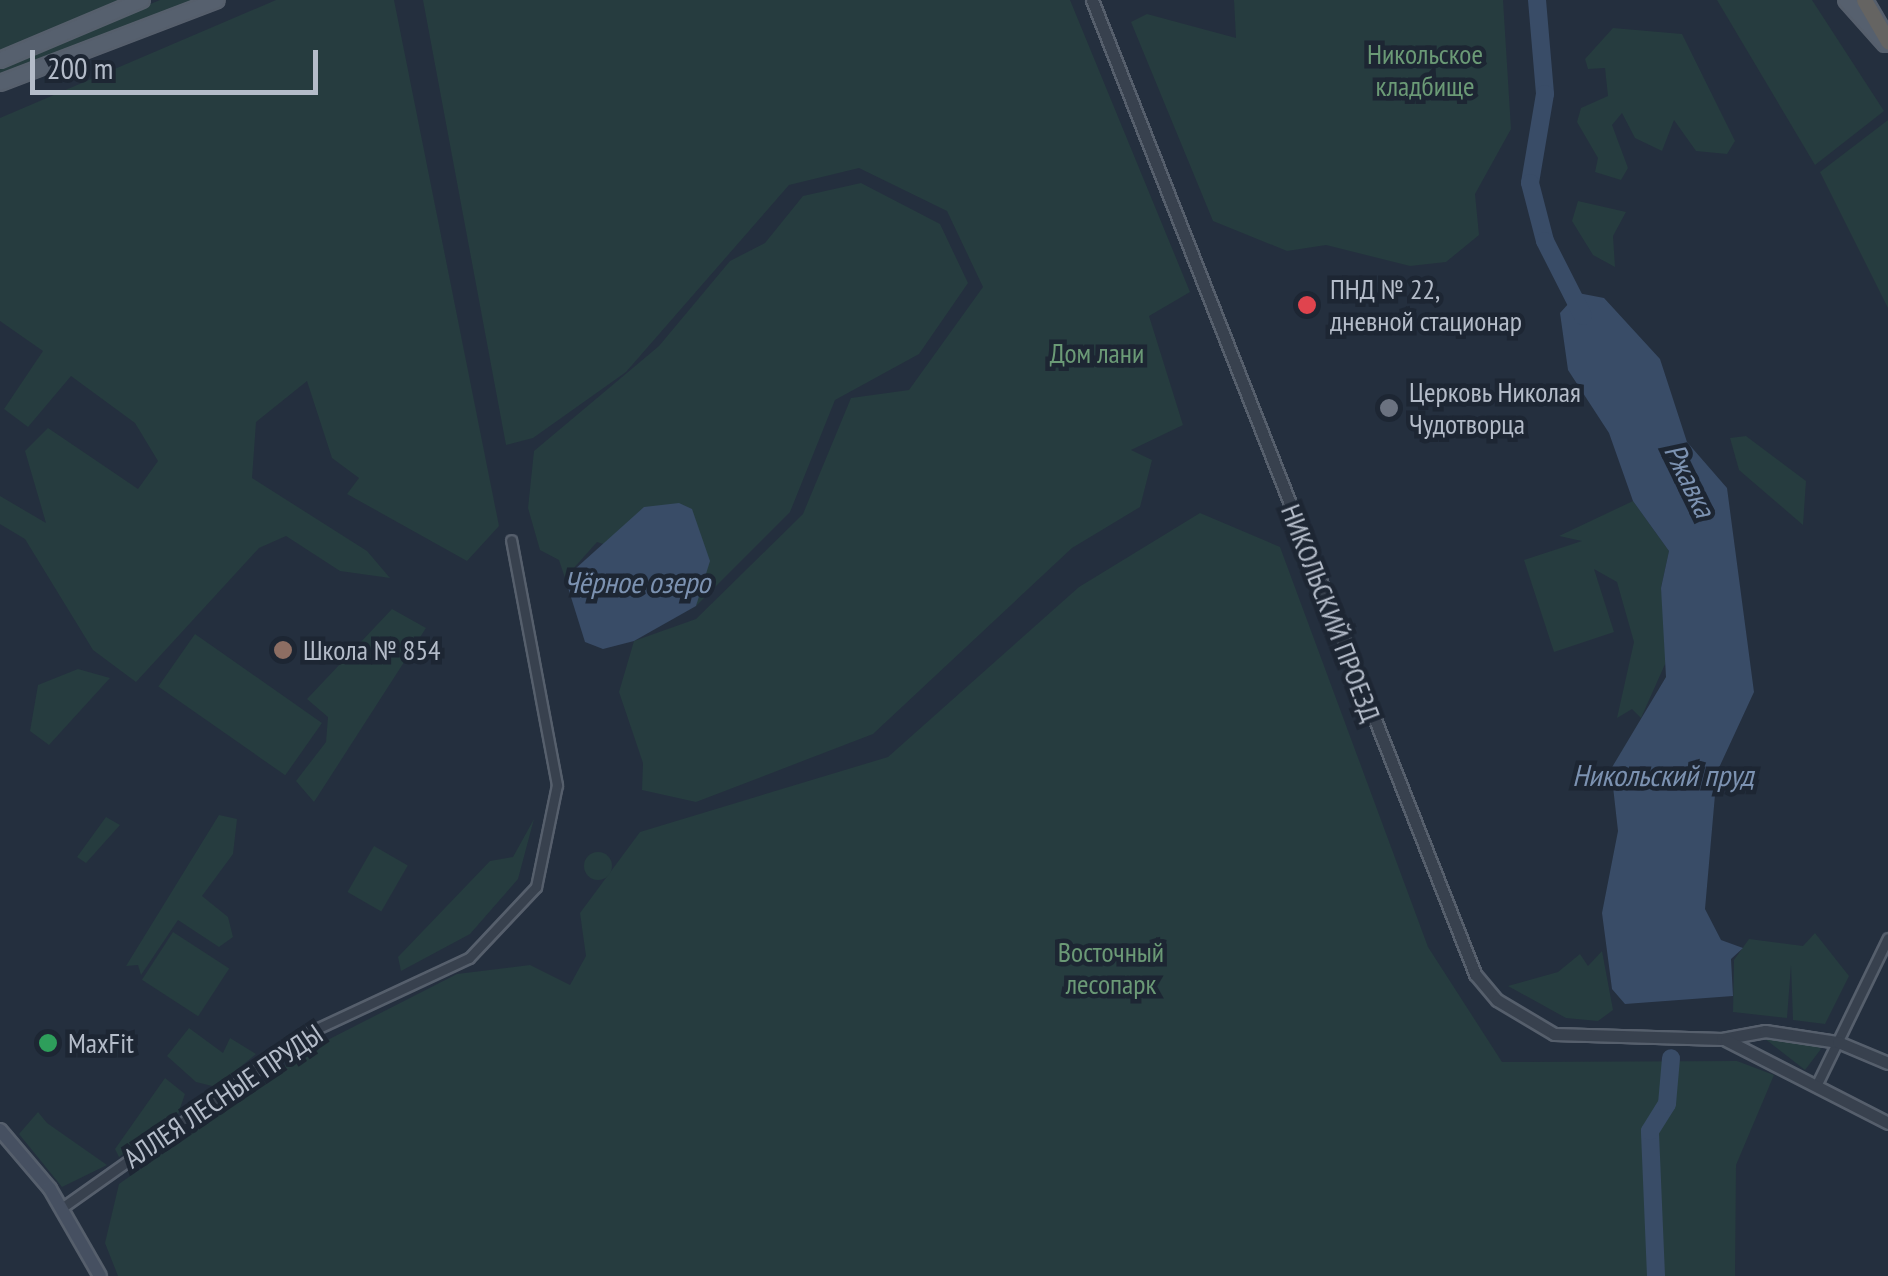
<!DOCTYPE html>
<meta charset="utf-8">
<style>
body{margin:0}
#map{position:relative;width:1888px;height:1276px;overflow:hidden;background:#242f3e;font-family:"PT Sans Narrow",sans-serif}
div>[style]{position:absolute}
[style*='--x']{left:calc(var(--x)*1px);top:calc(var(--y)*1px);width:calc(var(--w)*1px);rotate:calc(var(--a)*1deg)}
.green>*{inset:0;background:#263c3f;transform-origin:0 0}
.round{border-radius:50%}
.water>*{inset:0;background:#394c67}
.river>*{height:18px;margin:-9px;padding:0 9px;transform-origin:9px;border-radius:9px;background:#394c67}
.roads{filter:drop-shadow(2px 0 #565f6c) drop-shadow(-2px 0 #565f6c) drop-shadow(0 2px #565f6c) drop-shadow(0 -2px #565f6c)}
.minor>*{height:9px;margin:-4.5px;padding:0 4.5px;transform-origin:4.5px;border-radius:4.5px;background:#38414e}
.tertiary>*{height:11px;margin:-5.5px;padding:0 5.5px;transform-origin:5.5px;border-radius:5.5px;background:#38414e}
.secondary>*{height:12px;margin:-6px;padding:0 6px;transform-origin:6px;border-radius:6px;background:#465061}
.primary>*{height:14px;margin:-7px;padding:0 7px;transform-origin:7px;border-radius:7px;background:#56606e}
.trunk>*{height:15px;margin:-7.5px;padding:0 7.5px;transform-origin:7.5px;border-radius:7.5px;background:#656462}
.dots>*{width:28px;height:28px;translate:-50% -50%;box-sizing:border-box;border:5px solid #1d2633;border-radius:50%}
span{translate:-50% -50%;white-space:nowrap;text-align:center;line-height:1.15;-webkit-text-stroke:9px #1d2633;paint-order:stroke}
.park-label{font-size:28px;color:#6b9a76}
.poi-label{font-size:28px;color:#b4bcc9}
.left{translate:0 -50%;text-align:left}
.street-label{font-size:28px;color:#b4bcc9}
.water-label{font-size:30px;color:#7c92b1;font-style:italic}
.scale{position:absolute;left:30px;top:50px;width:288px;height:45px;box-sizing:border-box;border:5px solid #b4bcc9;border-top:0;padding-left:12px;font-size:30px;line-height:35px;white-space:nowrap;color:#b4bcc9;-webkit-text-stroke:8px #1d2633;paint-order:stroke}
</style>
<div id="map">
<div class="green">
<div style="clip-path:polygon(0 0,119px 0,0 53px)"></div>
<div style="clip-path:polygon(160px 0,196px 0,0 76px,0 67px)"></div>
<div style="clip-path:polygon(276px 0,394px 0,499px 526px,467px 561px,347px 494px,359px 478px,332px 458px,307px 381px,256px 422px,252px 478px,367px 551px,390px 578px,340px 571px,286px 536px,259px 548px,136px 682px,93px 650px,25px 539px,0 524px,0 496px,46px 523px,25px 451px,48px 428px,138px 489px,158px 461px,135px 423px,71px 376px,28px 427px,4px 409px,43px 351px,0 321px,0 118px)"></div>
<div style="clip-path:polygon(423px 0,1070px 0,1190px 292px,1149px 316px,1183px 425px,1131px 450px,1152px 460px,1140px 507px,1072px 548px,873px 734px,696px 802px,642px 790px,643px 763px,619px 692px,634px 641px,696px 619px,803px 514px,851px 398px,909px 390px,983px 287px,947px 211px,859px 168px,789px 185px,626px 372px,533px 438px,506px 445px)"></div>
<div style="clip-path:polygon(1234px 0,1503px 0,1511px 129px,1475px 194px,1479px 235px,1446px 262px,1410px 266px,1326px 245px,1287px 251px,1213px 221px,1131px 22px,1147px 14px,1236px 38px)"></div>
<div style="clip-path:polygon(1717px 0,1812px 0,1884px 111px,1815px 165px)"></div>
<div style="clip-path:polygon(1613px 28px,1682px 34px,1735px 141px,1727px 154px,1696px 151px,1674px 120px,1662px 151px,1635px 138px,1622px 113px,1612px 125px,1628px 168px,1621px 180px,1595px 172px,1598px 158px,1577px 122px,1581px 108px,1608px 96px,1605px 68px,1588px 69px,1585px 59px)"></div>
<div style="clip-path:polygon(1888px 120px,1888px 308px,1820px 172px)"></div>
<div style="clip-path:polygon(861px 183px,940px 224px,968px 283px,919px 354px,835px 400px,790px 512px,696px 606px,702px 575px,597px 542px,565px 578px,559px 560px,540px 550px,528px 508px,534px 451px,659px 346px,730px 261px,765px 243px,803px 196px)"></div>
<div style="clip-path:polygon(1578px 201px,1626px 212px,1613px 236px,1615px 267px,1593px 255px,1572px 221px)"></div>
<div style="clip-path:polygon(1746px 436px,1806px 481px,1803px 525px,1739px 470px,1730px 438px)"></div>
<div style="clip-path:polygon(1633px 501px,1669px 551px,1661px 588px,1670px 653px,1641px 718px,1632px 709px,1617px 718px,1634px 642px,1617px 582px,1594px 569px,1614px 632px,1554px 652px,1524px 560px,1582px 541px,1559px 536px)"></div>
<div style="clip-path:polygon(1200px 513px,1280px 547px,1428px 947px,1502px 1062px,1737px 1061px,1774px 1075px,1736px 1165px,1735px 1276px,118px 1276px,105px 1243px,119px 1184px,304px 1052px,457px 974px,530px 965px,570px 985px,586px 956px,580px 913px,640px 832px,888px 757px,1079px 587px)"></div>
<div style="clip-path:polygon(392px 609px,426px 628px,314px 802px,296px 781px,326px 742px,328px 717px,307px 699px)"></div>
<div style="left:195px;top:634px;width:155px;height:64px;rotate:35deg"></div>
<div style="clip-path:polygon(78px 669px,110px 678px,49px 745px,30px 731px,38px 685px)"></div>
<div style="clip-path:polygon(219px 815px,237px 819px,233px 854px,202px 896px,228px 917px,233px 937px,219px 947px,178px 920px,141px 975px,138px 965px,126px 966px)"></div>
<div style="clip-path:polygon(106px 817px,120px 825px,86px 863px,77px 857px)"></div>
<div style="clip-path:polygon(534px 819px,518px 879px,470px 934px,401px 971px,398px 957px,490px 861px,513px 857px)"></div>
<div style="left:374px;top:846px;width:39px;height:53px;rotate:30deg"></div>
<div class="round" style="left:584px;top:852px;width:28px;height:28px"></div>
<div style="left:173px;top:932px;width:67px;height:57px;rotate:33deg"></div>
<div style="clip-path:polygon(1815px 933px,1849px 976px,1825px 1024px,1793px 1020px,1791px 965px,1787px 1018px,1733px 1012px,1734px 960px,1749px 939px,1803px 946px)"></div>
<div style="clip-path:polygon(1602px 951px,1613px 1010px,1598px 1021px,1566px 1018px,1508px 986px,1558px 972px,1580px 954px,1588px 966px)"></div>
<div style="clip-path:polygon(189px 1028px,223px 1053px,230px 1038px,256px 1054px,216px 1087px,196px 1082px,167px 1056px)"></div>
<div style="clip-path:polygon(1760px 1035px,1816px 1045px,1821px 1049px,1805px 1070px)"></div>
<div style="clip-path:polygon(165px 1078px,185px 1094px,178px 1114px,119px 1157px,115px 1149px)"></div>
<div style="clip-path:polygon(38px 1112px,47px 1123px,107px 1165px,62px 1187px,19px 1134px)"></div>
</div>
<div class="water">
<div style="clip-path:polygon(1578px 293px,1604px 298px,1660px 359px,1687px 442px,1727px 488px,1754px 692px,1717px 772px,1705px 909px,1721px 940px,1743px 948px,1731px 959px,1733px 996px,1625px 1004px,1612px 989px,1602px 913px,1618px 831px,1611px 769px,1666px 677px,1661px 588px,1669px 551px,1633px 501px,1609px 433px,1568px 370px,1560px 313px)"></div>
<div style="clip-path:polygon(679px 503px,692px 509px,710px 561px,696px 606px,634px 641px,603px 649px,585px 642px,565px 578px,644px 507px)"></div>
</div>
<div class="river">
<div style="--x:1537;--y:0;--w:94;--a:85.1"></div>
<div style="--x:1545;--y:94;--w:90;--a:99.6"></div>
<div style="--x:1530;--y:183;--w:60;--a:75.5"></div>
<div style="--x:1545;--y:241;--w:84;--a:63.1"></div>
<div style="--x:1656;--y:1276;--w:145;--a:-92.4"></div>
<div style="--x:1650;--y:1131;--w:32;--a:-58"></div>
<div style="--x:1667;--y:1104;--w:46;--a:-85"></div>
</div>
<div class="roads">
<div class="minor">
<div style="--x:1817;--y:1084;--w:162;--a:-64.1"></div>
<div style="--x:63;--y:1207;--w:303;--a:-35.3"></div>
<div style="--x:310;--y:1032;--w:175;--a:-25"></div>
<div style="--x:469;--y:958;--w:98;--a:-46.7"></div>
<div style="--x:536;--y:887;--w:104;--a:-78.4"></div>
<div style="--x:557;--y:785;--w:249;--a:-100.6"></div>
</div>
<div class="tertiary">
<div style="--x:1092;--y:0;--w:1047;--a:68.53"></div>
<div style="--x:1475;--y:974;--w:34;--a:50"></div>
<div style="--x:1497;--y:1000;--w:66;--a:30.8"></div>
<div style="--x:1554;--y:1034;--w:168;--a:1.7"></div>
<div style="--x:1722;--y:1039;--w:44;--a:-10.5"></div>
<div style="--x:1765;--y:1031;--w:74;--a:8.6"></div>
<div style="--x:1838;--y:1042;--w:54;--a:22.8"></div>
<div style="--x:1726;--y:1040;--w:182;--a:27.1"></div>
</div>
<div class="secondary">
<div style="--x:0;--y:1130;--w:77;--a:49.7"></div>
<div style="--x:50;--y:1189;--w:100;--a:60.1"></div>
</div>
<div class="primary">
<div style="--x:1846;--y:0;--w:59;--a:48.4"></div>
<div style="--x:0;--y:60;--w:154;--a:-22.9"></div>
<div style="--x:0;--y:83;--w:232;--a:-20.9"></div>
</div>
<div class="trunk">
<div style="--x:1864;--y:0;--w:48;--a:59.7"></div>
</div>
</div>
<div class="dots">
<div style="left:1307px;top:305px;background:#e0444e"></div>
<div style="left:1389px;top:408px;background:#6b7280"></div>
<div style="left:283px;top:650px;background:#8d6e63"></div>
<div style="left:48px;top:1043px;background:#2e9e5b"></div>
</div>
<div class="park-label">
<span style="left:1425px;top:70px">Никольское<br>кладбище</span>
<span style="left:1097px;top:353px">Дом лани</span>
<span style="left:1111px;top:968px">Восточный<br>лесопарк</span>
</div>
<div class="poi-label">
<span class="left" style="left:1330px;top:305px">ПНД № 22,<br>дневной стационар</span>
<span class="left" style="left:1409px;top:408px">Церковь Николая<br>Чудотворца</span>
<span class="left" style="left:303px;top:650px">Школа № 854</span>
<span class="left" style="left:68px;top:1043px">MaxFit</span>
</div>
<div class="street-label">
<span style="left:1331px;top:613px;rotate:69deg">НИКОЛЬСКИЙ ПРОЕЗД</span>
<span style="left:223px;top:1096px;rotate:-34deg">АЛЛЕЯ ЛЕСНЫЕ ПРУДЫ</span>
</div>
<div class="water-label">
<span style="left:1690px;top:480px;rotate:64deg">Ржавка</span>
<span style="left:637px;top:582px">Чёрное озеро</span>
<span style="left:1663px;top:775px">Никольский пруд</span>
</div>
<div class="scale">200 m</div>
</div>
